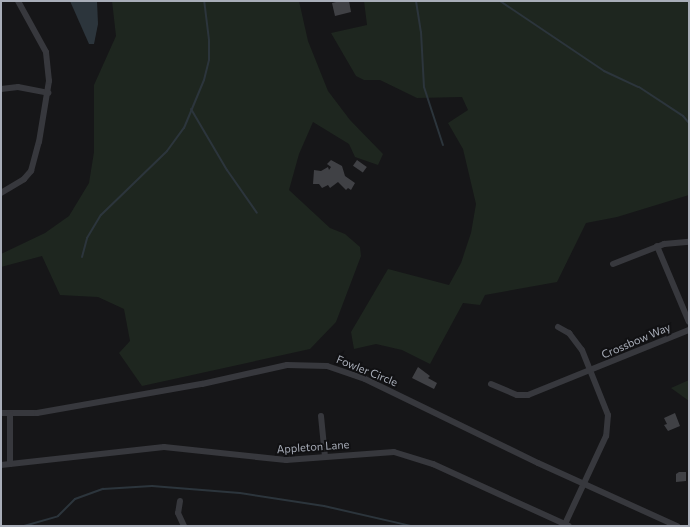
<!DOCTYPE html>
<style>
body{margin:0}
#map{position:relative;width:690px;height:527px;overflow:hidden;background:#161618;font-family:Commissioner,sans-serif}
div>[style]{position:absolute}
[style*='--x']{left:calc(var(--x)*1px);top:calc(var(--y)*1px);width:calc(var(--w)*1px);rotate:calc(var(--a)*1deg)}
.green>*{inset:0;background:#1e261f}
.water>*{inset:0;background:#2c353c}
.stream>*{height:2px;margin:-1px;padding:0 1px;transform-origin:1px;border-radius:1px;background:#2c353c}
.building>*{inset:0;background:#404145;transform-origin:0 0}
.minor>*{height:6px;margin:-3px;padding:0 3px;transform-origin:3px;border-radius:3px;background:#37383d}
span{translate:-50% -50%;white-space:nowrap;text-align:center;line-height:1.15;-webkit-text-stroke:4px #111113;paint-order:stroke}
.street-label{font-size:11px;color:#a8adb8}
.frame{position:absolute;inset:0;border:2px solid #a8adb8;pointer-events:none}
</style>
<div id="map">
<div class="green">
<div style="clip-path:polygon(112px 1px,299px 1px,308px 41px,328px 91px,350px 120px,383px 154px,378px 165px,355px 157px,349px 144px,313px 122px,299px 154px,289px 190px,330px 228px,345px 234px,360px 247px,361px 256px,336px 322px,310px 349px,142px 386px,119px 353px,130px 341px,124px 309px,98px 297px,60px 295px,42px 256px,1px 267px,1px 254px,45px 233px,69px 216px,89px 183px,94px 152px,94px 85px,116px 36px)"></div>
<div style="clip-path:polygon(364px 1px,689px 1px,689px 195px,617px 217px,586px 223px,557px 282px,485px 295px,480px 305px,463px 303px,430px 364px,402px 350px,376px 344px,354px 349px,351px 332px,388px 269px,449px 285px,461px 263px,471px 233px,476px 204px,463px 149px,448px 123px,468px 110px,462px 97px,417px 98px,380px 80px,364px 80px,356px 76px,331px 33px,367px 25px)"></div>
<div style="clip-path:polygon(689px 380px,689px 401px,671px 388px)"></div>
</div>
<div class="water">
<div style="clip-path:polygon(70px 1px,97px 1px,98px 24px,94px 44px,89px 44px)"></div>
</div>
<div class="stream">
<div style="--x:416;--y:1;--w:31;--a:81"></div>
<div style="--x:421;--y:32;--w:55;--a:86.9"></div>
<div style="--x:424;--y:87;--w:61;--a:71.9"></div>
<div style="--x:500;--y:1;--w:125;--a:33.9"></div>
<div style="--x:604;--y:71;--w:38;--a:25"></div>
<div style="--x:639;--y:87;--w:53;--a:33.4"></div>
<div style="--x:683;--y:116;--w:9;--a:49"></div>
<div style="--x:191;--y:109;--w:71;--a:59.5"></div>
<div style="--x:227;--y:170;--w:52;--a:55.1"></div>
<div style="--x:82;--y:257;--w:20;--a:-75"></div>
<div style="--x:87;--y:238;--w:27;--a:-59"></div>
<div style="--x:101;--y:215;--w:92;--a:-44.1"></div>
<div style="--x:167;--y:151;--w:29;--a:-54"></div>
<div style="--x:184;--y:128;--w:52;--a:-67.4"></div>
<div style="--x:204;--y:80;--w:21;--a:-76"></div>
<div style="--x:209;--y:60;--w:20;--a:-90"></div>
<div style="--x:209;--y:40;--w:39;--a:-97"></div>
<div style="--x:1;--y:526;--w:23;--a:0"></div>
<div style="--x:24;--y:526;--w:35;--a:-16"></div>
<div style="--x:58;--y:516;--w:24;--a:-45"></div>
<div style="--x:75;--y:499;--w:30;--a:-20"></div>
<div style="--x:103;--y:489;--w:49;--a:-3.5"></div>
<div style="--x:152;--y:486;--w:88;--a:4.5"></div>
<div style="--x:240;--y:493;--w:85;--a:8.8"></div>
<div style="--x:324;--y:506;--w:89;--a:12.9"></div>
</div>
<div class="building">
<div style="clip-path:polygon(340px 1px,349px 1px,351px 12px,335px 16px,332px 3px)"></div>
<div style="clip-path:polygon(331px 160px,342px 166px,345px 176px,355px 183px,351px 190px,348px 188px,346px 190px,338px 182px,330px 188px,328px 185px,322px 188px,319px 184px,313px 184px,314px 170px,321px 171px,328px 167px,329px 170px,331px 167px,327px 164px)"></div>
<div style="left:357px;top:160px;width:12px;height:7px;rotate:35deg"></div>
<div style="clip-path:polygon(418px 367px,430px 376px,428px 378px,437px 383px,434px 389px,412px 378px)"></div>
<div style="clip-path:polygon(675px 413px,680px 426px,668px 431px,664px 425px,667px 424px,664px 418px)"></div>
<div style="clip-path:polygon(679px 472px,686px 472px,686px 481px,676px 482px,676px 474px)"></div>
</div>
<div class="minor">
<div style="--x:1;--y:89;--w:17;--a:-7"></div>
<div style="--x:18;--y:87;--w:31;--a:11"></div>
<div style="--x:1;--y:193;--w:27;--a:-31"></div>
<div style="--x:24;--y:179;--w:11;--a:-49"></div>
<div style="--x:31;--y:171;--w:30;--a:-75"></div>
<div style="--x:39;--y:142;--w:62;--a:-80.7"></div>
<div style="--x:49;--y:81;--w:29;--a:-96"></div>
<div style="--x:46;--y:52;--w:58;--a:-118.8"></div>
<div style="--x:657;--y:246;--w:82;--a:67.2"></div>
<div style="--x:613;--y:264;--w:55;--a:-21.4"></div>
<div style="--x:664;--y:244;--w:25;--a:-5"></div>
<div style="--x:558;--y:327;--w:13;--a:29"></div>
<div style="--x:569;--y:333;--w:21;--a:53"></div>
<div style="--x:582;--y:350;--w:70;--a:68.2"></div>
<div style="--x:608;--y:415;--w:21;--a:95"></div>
<div style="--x:606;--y:436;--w:99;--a:115"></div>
<div style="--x:491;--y:384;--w:28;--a:23"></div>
<div style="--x:517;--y:395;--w:11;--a:0"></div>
<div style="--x:528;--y:395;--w:174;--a:-22"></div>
<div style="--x:1;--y:413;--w:36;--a:0"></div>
<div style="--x:37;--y:413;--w:168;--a:-10"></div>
<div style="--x:202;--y:384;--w:87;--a:-12.6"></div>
<div style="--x:287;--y:365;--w:40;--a:1.4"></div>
<div style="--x:327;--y:366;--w:40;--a:18.9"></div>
<div style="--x:365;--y:379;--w:192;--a:25.9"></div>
<div style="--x:538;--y:463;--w:153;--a:24.4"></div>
<div style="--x:321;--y:416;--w:41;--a:84.4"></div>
<div style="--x:10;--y:464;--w:50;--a:-90"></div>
<div style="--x:1;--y:465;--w:164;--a:-6.3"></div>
<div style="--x:164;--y:447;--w:123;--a:6.1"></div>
<div style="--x:286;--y:460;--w:108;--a:-4.2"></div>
<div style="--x:394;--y:452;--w:41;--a:17.1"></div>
<div style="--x:433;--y:464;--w:149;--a:24.5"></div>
<div style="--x:180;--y:501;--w:12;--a:99"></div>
<div style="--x:178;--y:513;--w:14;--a:65"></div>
</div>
<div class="street-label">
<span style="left:636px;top:341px;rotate:-23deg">Crossbow Way</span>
<span style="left:367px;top:371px;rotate:22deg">Fowler Circle</span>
<span style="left:313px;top:447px;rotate:-4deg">Appleton Lane</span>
</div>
<div class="frame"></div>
</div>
